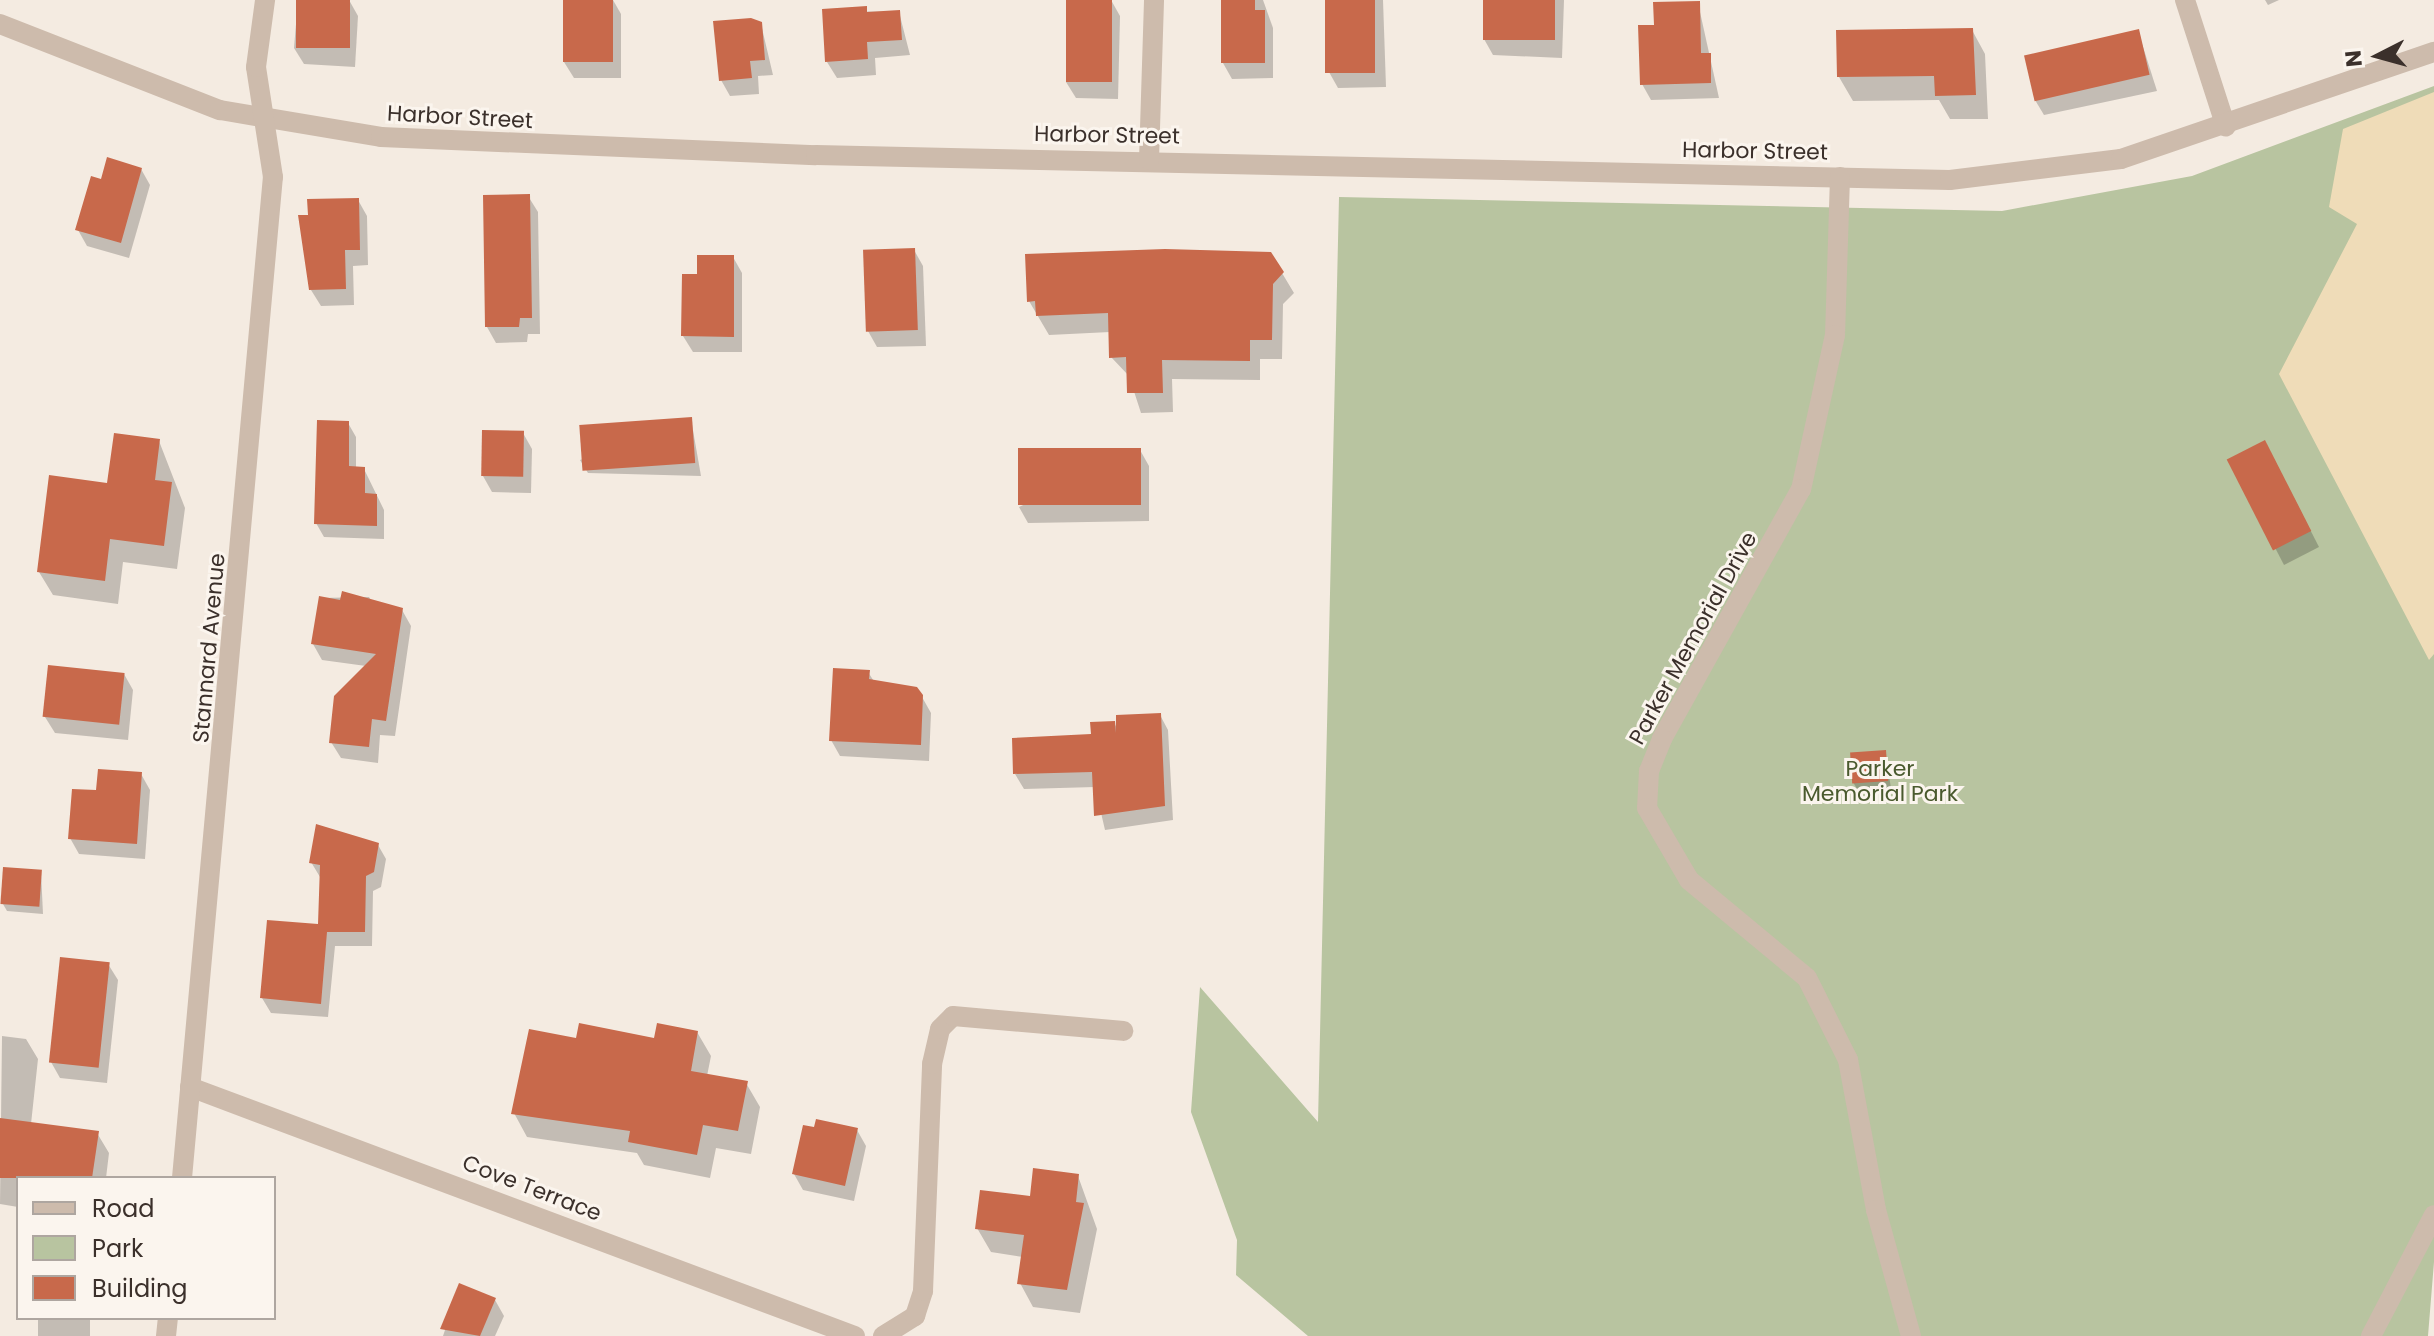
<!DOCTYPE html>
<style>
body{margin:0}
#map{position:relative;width:2434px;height:1336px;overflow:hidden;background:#f4ebe1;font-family:Poppins,sans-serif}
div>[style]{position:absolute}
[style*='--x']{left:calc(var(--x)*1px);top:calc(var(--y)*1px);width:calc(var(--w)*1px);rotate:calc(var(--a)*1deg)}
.green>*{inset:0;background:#b8c4a0}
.sand>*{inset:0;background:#efdcb8}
.shadow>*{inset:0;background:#0003;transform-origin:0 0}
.building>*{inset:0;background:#c8694b;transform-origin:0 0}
.street>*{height:20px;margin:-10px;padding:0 10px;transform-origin:10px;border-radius:10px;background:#cdbbac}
span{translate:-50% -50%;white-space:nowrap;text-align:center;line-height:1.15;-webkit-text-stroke:6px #fbf5ee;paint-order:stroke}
.street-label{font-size:22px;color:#3b302b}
.park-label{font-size:22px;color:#4a5a2e}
.legend{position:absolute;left:16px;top:1176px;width:260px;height:144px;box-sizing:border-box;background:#fbf5ee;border:2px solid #aea6a0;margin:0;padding:10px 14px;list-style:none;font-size:24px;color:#3b302b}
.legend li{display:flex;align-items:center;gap:16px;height:40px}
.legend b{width:40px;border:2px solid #aea6a0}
.north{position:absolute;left:2338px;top:16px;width:80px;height:80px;-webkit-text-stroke:6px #fbf5ee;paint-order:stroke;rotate:264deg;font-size:22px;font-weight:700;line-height:32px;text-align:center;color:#3b302b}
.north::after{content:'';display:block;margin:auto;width:28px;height:36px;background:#3b302b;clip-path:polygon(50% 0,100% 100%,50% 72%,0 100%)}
</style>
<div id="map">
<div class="green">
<div style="clip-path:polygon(2434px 86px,2434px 1262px,2428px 1336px,1308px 1336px,1236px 1275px,1237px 1240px,1191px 1112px,1200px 987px,1318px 1122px,1339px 197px,2002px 211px,2192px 176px)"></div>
</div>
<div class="sand">
<div style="clip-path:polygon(2434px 92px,2434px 654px,2429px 660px,2279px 374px,2357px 224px,2329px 207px,2343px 129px)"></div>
</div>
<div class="shadow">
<div style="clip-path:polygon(298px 0,349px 0,358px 16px,355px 67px,304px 64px,294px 48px)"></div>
<div style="clip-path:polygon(565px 0,613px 0,621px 14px,621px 78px,574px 78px,564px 62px)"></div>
<div style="clip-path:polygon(1068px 0,1111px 0,1120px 16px,1118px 99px,1076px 98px,1066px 82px)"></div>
<div style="clip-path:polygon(1226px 0,1263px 0,1273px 28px,1273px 78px,1232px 79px,1223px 63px)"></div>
<div style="clip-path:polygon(1327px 0,1383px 0,1386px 87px,1338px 88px,1329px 72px)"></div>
<div style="clip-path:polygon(1485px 0,1564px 0,1562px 58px,1493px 55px,1484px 39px)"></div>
<div style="clip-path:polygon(2265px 0,2279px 0,2268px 5px)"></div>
<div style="clip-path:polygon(1698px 3px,1719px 98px,1651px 100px,1642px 84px,1656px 27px)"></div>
<div style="clip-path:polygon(824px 11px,899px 12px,910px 55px,875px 58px,876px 75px,837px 78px,827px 62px)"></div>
<div style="clip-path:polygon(761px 24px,773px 75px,758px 76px,759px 94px,730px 96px,721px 80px)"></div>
<div style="clip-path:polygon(1972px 30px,1985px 54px,1988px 119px,1950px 119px,1939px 100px,1853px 101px,1839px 77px)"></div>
<div style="clip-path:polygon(2138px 31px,2157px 91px,2044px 115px,2035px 100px)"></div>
<div style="clip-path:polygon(141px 169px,150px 185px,129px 258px,87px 246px,78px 230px)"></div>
<div style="clip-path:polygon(528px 196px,538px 212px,540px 334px,528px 334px,527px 342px,496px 343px,487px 327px)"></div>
<div style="clip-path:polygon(358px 200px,367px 216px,368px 265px,353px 266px,354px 305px,321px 306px,311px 290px)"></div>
<div style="clip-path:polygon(914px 250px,923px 266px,926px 346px,877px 347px,868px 331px)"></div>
<div style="clip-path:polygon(733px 257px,742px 273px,742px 352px,693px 352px,683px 336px)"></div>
<div style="clip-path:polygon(1282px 273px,1294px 293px,1283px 304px,1282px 359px,1260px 359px,1260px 380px,1172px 379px,1173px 412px,1141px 413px,1129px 376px,1111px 357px,1110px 332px,1049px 335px,1029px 301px)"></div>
<div style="clip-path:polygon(691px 419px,701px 476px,588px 473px,580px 460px)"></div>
<div style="clip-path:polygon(348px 423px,356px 437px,356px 468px,364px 469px,384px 510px,384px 539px,324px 537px,316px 523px)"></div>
<div style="clip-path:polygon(523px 433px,532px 449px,531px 493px,492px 492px,483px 476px)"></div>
<div style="clip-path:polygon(159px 441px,185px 508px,177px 569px,123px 562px,118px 604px,53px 595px,39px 572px,109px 485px)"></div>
<div style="clip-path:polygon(1140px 450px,1149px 466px,1149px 521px,1028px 523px,1019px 507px)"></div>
<div style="clip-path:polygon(2274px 459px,2319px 547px,2284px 565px,2230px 461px)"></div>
<div style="clip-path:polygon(369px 597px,374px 606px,402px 610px,411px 626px,395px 736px,380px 735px,378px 763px,341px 758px,331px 742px,366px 666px,322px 660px,313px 644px,320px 598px)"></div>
<div style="clip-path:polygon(868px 672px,875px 683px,922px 697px,931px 713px,929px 761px,840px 756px,831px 740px)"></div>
<div style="clip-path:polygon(124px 674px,133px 690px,128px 740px,55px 733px,45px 717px)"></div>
<div style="clip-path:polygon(1160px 715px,1168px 730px,1173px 820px,1105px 830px,1095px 787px,1024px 789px,1015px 774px,1114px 723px,1118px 730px)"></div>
<div style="clip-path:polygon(1885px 752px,1891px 788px,1857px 789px,1853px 782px)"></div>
<div style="clip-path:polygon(141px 774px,150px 790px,145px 859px,79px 854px,70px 838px,98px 792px)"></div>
<div style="clip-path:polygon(378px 845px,386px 859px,381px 887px,373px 891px,372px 946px,335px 946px,328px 1017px,271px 1013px,262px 998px,320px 926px,320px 877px,311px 862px)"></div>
<div style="clip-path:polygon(41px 872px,43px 914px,7px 911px,3px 904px)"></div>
<div style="clip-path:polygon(108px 964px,118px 980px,107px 1083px,60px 1078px,51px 1062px)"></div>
<div style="clip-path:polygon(697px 1032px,711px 1056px,707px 1076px,746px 1083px,760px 1107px,751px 1154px,716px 1148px,710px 1178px,644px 1165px,637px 1153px,527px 1137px,514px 1113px,577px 1040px,656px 1041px)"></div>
<div style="clip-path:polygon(2px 1036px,26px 1039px,38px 1059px,31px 1124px,97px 1133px,109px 1153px,106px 1178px,18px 1178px,18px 1207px,0 1204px)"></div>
<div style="clip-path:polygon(857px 1130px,866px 1146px,854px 1201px,803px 1190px,794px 1174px)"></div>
<div style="clip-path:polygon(1078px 1176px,1097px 1229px,1080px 1313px,1033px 1307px,1020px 1283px,1023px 1257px,991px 1252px,977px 1228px)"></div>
<div style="clip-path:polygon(460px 1285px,495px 1300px,504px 1316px,495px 1336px,443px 1336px)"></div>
<div style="left:38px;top:1318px;width:52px;height:18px"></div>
</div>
<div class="building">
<div style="left:296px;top:0;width:54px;height:48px"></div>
<div style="left:563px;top:0;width:50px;height:62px"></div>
<div style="left:1066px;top:0;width:46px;height:82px"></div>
<div style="clip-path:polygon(1221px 0,1255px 0,1255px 10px,1265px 10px,1265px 63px,1221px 63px)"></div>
<div style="left:1325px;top:0;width:50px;height:73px"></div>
<div style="left:1483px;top:0;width:72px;height:40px"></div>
<div style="clip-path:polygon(1700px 1px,1701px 53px,1711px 53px,1711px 83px,1640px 85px,1638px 25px,1654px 25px,1653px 2px)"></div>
<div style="clip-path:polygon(867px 6px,867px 12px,900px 10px,902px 40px,867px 42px,868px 59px,825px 62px,822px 9px)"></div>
<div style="clip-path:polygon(751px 18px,762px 22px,765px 60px,750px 61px,752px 78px,719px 81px,713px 21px)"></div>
<div style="clip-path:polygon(1973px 28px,1976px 95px,1935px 96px,1934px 76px,1837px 77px,1836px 30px)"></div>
<div style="left:2139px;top:29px;width:47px;height:118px;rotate:77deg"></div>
<div style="clip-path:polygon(107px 157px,142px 168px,121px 243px,75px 230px,91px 176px,101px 179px)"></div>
<div style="clip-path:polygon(530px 194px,532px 318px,520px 318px,519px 327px,485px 327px,483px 195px)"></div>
<div style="clip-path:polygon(359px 198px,360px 250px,345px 250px,346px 289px,309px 290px,298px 215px,308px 215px,307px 199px)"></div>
<div style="left:915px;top:248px;width:82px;height:52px;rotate:88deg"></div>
<div style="clip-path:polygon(1165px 249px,1271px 252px,1284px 272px,1273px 284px,1272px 340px,1250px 340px,1250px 361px,1162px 360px,1163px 393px,1127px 393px,1126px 357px,1109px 358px,1108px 313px,1036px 316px,1035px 301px,1027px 302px,1025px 254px)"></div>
<div style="clip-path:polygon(697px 255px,734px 255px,734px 337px,681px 336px,682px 274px,697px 274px)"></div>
<div style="left:692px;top:417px;width:46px;height:113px;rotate:86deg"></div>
<div style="clip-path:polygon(317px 420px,349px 421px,349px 466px,365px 467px,365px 493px,377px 494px,377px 526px,314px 524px)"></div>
<div style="left:482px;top:430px;width:42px;height:46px;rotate:1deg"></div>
<div style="clip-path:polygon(114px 433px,160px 439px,155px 480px,172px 482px,164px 546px,110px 539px,105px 581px,37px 572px,49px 475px,107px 483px)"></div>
<div style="left:2265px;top:440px;width:102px;height:43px;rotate:63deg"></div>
<div style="left:1141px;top:448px;width:57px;height:123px;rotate:90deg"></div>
<div style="clip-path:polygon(342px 591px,403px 608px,386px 721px,372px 719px,369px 747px,329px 743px,334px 696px,376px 654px,311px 644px,319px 596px,340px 600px)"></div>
<div style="left:48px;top:665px;width:77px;height:52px;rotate:6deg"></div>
<div style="clip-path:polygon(833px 668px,870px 670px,869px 679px,917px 687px,923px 695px,921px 745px,829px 741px)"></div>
<div style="clip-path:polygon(1161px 713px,1165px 806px,1094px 816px,1092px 772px,1013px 774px,1012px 738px,1091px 734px,1090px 722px,1115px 721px,1116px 733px,1116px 715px)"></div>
<div style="left:1886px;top:750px;width:31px;height:36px;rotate:86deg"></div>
<div style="clip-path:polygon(98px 769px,142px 772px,137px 844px,68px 839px,72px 789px,96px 790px)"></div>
<div style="clip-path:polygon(316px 824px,379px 843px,374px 872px,366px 876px,365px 932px,327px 932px,321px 1004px,260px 998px,267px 920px,318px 924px,320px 865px,309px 863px)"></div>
<div style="left:3px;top:867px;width:39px;height:37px;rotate:4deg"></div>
<div style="left:60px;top:957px;width:50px;height:106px;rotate:6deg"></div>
<div style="clip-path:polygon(579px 1023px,654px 1038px,657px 1023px,698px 1031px,691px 1071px,748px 1081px,738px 1131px,703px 1125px,697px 1155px,628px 1142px,630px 1131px,511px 1114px,529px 1029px,576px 1038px)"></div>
<div style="clip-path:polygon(0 1118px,99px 1131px,92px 1178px,0 1178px)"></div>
<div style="clip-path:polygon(816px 1119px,858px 1128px,845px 1186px,792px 1174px,803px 1125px,814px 1127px)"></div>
<div style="clip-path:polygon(1033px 1168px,1079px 1174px,1076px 1202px,1084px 1203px,1067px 1290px,1017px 1284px,1024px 1235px,975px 1229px,980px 1190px,1030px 1196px)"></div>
<div style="clip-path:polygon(459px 1283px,496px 1298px,480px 1336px,440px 1329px)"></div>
</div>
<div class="street">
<div style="--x:2185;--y:0;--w:133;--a:72.1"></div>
<div style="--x:0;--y:24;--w:236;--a:21.4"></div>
<div style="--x:220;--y:110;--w:163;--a:9.5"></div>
<div style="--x:381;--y:137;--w:435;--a:2.4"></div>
<div style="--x:816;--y:155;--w:1134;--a:1.26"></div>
<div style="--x:1950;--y:180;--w:172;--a:-7"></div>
<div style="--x:2121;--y:159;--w:331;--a:-18.9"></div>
<div style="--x:1149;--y:160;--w:160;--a:-88.2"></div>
<div style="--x:1840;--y:177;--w:158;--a:91.8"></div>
<div style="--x:1835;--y:335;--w:158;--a:102.4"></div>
<div style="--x:1801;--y:489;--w:286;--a:119.1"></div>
<div style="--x:1662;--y:739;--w:35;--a:112"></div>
<div style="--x:1649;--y:771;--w:37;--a:93"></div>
<div style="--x:1647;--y:808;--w:83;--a:59.7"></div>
<div style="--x:1689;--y:880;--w:153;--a:39.7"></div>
<div style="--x:1807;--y:978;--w:92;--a:63.4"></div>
<div style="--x:1848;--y:1060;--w:153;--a:79.4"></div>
<div style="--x:1876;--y:1210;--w:131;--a:74.5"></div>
<div style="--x:190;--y:1087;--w:710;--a:20.53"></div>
<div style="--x:182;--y:1178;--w:1005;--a:-84.81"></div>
<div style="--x:273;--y:177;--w:111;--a:-98.8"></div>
<div style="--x:256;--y:67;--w:68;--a:-82.3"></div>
<div style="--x:166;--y:1336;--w:18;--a:-84"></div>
<div style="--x:883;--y:1336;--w:38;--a:-32"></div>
<div style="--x:915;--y:1316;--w:26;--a:-72"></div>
<div style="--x:923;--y:1291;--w:227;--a:-87.7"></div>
<div style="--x:932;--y:1064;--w:36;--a:-77"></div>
<div style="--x:940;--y:1029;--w:18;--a:-45"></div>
<div style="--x:953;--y:1016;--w:171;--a:5"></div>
<div style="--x:2371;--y:1336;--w:136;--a:-62.5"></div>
</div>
<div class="street-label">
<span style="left:460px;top:117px;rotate:3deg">Harbor Street</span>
<span style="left:1107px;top:135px;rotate:1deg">Harbor Street</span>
<span style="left:1755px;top:151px;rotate:1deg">Harbor Street</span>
<span style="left:1693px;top:638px;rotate:-61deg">Parker Memorial Drive</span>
<span style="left:209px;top:648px;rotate:-85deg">Stannard Avenue</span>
<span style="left:532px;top:1188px;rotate:21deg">Cove Terrace</span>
</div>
<div class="park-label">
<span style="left:1880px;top:781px">Parker<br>Memorial Park</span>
</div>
<ul class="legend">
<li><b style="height:10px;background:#cdbbac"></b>Road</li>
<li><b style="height:22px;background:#b8c4a0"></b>Park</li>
<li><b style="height:22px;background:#c8694b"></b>Building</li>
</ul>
<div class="north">N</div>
</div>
